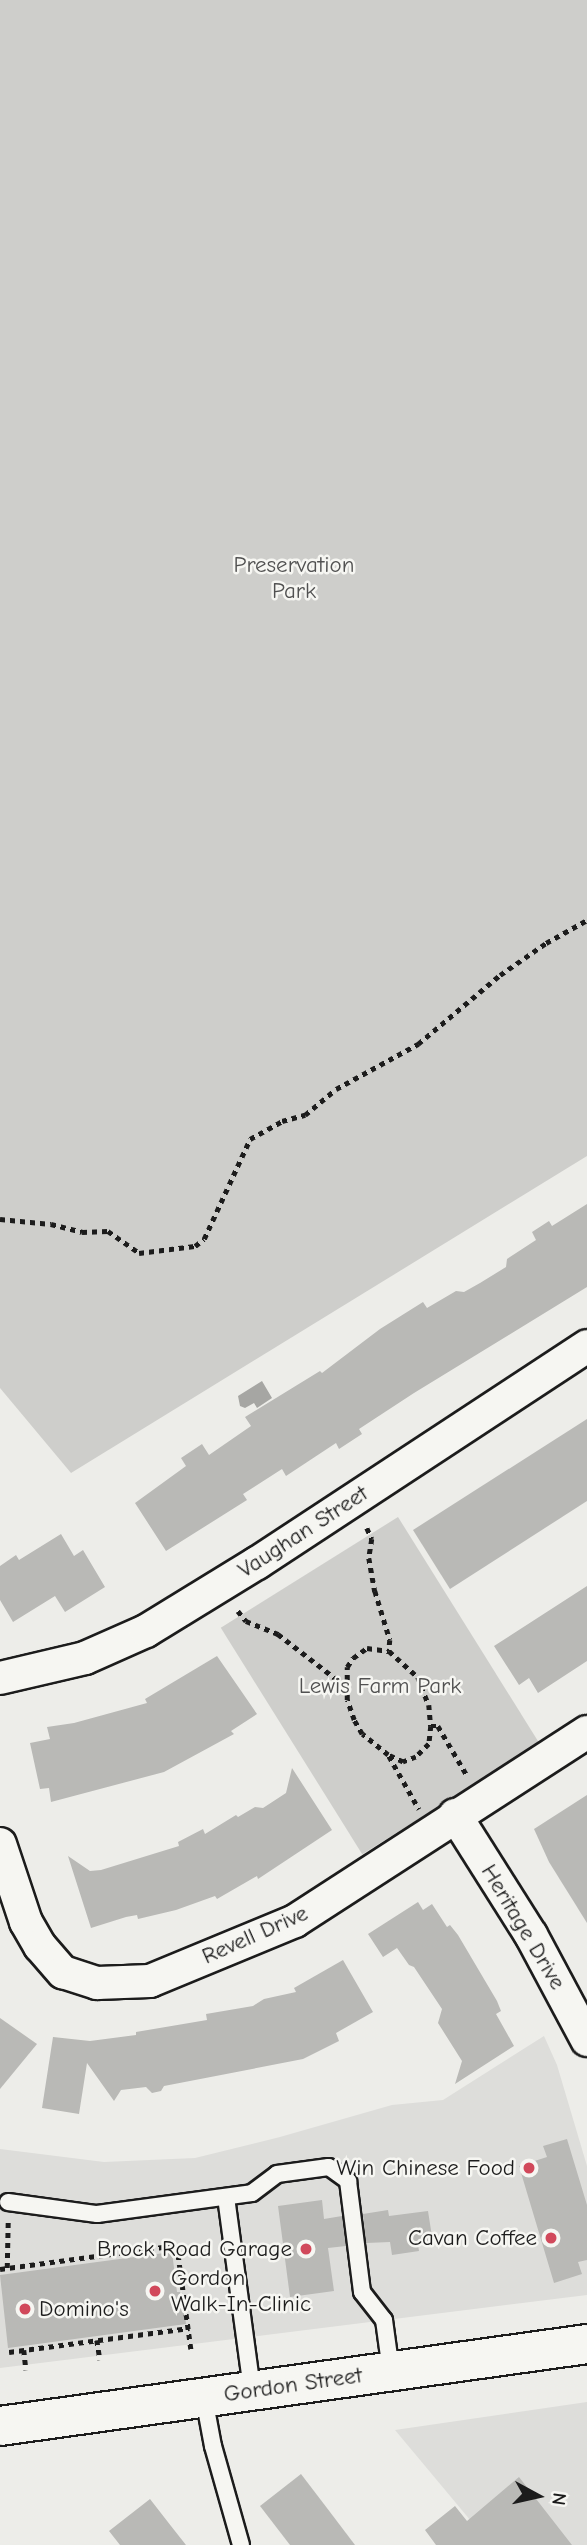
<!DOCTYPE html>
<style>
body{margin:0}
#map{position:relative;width:587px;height:2545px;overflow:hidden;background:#edede9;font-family:"Comic Neue",sans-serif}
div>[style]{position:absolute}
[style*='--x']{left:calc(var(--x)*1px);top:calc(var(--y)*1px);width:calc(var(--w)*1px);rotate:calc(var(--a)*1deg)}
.built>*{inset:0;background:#ddddda}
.green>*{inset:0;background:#cececb;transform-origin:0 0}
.water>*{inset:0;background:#a6a6a3}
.building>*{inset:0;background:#b9b9b6}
.path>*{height:4.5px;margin-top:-2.25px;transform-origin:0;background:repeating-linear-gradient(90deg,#1c1c1c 0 5px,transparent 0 10px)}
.roads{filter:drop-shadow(2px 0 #1c1c1c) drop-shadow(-2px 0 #1c1c1c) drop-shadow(0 2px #1c1c1c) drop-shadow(0 -2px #1c1c1c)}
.lane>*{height:16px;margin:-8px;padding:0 8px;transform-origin:8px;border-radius:8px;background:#f6f6f2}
.street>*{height:32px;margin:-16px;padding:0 16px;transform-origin:16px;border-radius:16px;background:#f6f6f2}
.secondary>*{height:38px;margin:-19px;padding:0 19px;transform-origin:19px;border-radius:19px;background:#f6f6f2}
.dots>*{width:19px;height:19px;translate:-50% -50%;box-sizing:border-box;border:4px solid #f6f6f2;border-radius:50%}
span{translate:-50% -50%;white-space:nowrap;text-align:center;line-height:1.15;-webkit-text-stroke:5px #f6f6f2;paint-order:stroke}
.park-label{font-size:23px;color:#515151}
.street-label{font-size:23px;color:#1c1c1c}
.poi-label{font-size:23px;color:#1c1c1c}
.right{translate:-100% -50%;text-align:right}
.left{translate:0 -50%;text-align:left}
.north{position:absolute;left:503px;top:2461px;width:70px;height:70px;-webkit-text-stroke:5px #f6f6f2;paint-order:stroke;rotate:98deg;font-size:19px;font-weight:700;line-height:28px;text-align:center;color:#1c1c1c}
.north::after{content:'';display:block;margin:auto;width:24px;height:32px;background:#1c1c1c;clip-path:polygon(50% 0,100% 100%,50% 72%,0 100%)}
</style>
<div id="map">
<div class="built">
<div style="clip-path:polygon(544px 2036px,557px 2065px,587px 2166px,587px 2295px,0 2368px,0 2149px,104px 2162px,195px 2158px,280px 2137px,392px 2105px,443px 2100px)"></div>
<div style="clip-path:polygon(587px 2402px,587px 2545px,491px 2545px,395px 2430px)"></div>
</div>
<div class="green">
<div style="clip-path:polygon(0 0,587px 0,587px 1156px,71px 1473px,0 1388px)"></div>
<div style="left:398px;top:1517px;width:267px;height:209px;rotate:58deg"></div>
</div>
<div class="water">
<div style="clip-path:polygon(262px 1381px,272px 1398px,257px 1408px,254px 1403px,245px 1408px,240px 1406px,238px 1396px)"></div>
</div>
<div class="building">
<div style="clip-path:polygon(587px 1204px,587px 1287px,414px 1393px,359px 1429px,362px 1434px,339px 1449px,336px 1443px,286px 1476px,282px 1469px,243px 1494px,247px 1500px,166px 1551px,135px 1503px,186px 1466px,181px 1458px,202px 1444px,209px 1455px,251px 1426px,245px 1417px,320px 1371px,322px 1373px,380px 1329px,423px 1302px,427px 1308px,456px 1291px,464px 1292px,480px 1283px,506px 1267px,507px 1259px,536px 1240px,532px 1232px,549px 1221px,552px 1226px)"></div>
<div style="clip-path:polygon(587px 1419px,587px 1501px,450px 1589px,413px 1530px)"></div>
<div style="clip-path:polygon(61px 1534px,74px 1556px,83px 1550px,105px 1587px,65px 1612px,55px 1596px,13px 1622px,0 1600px,0 1566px,16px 1555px,19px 1560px)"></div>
<div style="clip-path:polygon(587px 1586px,587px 1661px,538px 1693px,529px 1678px,519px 1685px,494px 1646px)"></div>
<div style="clip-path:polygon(217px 1656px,257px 1714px,231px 1731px,234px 1734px,164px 1772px,51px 1802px,49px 1788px,40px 1789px,30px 1743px,50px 1739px,47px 1727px,74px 1723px,147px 1703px,145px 1699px)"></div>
<div style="clip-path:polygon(292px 1768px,332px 1830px,258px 1879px,257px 1876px,217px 1899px,215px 1896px,176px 1910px,138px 1919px,137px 1915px,126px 1917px,91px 1928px,68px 1856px,90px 1871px,101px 1870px,179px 1846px,178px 1842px,203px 1829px,205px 1834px,236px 1815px,238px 1817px,255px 1807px,263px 1808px,286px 1793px)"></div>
<div style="clip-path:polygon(587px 1795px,587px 1923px,549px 1862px,534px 1829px)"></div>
<div style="clip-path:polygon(418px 1902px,423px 1910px,432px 1904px,447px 1927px,450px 1925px,458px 1935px,497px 2001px,501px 2011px,496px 2014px,514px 2046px,455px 2084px,462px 2061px,438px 2023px,442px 2009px,414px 1967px,409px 1965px,397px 1948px,383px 1957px,368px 1934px)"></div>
<div style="clip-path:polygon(343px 1960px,373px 2012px,336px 2033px,339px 2041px,303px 2059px,164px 2086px,161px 2091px,152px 2093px,146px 2087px,121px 2090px,114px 2101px,87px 2063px,79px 2114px,42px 2108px,53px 2037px,90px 2041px,136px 2035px,136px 2032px,207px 2020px,206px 2014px,253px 2006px,264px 1999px,296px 1992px,294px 1988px)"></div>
<div style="clip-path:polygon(0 2018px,37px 2044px,0 2089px)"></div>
<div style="clip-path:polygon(567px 2139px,587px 2205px,587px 2260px,578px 2262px,582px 2274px,554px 2283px,519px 2166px,547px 2157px,543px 2146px)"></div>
<div style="clip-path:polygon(322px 2200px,324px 2219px,342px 2216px,346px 2246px,328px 2248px,334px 2291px,290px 2297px,278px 2206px)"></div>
<div style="clip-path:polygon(388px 2210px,389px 2216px,428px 2211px,433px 2243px,418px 2245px,419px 2251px,392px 2255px,390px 2242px,366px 2243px,363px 2214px)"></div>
<div style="clip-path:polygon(172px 2252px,177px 2292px,182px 2292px,186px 2324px,8px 2348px,0 2275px)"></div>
<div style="clip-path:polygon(301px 2474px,330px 2512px,355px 2545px,290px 2545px,260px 2506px)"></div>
<div style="clip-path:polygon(519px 2477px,572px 2545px,436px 2545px,425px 2530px,455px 2506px,467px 2521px)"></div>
<div style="clip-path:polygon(150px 2499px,171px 2526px,186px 2545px,120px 2545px,109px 2531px)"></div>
</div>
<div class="path">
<div style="--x:0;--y:1219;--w:51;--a:5.6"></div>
<div style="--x:51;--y:1224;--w:32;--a:14"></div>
<div style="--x:82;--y:1232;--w:26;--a:-2"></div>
<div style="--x:108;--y:1231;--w:38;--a:35"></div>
<div style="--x:139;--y:1253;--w:56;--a:-7.1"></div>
<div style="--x:195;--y:1246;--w:11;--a:-38"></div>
<div style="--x:204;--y:1239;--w:110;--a:-65.3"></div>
<div style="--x:250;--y:1139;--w:37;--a:-29"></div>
<div style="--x:282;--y:1121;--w:24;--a:-15"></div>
<div style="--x:305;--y:1115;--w:40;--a:-40"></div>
<div style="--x:336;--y:1089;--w:94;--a:-28.8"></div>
<div style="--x:418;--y:1044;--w:107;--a:-40.1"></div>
<div style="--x:500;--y:975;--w:56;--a:-34.8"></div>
<div style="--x:546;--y:943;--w:47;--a:-29.3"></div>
<div style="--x:367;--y:1528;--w:12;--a:66"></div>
<div style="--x:372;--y:1539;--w:19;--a:99"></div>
<div style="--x:369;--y:1558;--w:34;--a:80"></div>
<div style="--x:375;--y:1591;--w:51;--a:73"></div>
<div style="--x:390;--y:1640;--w:11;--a:95"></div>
<div style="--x:238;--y:1611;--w:13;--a:51"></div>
<div style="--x:246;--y:1621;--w:35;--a:22"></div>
<div style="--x:278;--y:1634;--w:72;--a:37.7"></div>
<div style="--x:335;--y:1678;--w:11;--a:27"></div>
<div style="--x:367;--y:1648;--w:22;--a:8"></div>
<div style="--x:389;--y:1651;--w:39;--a:42"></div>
<div style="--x:418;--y:1677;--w:30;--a:69"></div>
<div style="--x:429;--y:1705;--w:21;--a:85"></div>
<div style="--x:431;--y:1726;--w:18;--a:96"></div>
<div style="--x:429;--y:1744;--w:18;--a:135"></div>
<div style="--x:416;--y:1757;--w:14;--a:159"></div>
<div style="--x:403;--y:1762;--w:17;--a:-155"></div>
<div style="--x:388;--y:1755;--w:33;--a:-141"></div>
<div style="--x:362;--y:1734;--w:16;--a:-120"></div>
<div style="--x:354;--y:1720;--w:21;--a:-109"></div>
<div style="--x:347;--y:1700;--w:33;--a:-90"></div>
<div style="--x:347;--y:1667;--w:11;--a:-56"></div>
<div style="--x:353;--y:1658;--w:17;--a:-36"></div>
<div style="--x:431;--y:1726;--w:7;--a:0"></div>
<div style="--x:438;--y:1726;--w:59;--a:59.5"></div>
<div style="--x:389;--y:1756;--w:61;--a:60.5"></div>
<div style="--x:7;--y:2268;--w:48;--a:-88.8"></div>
<div style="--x:0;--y:2269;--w:179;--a:-7.7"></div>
<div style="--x:177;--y:2245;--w:105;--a:82.3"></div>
<div style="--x:97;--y:2340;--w:20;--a:81"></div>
<div style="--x:24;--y:2350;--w:20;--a:84"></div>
<div style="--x:9;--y:2352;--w:182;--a:-7.6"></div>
</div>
<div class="roads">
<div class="lane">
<div style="--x:226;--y:2197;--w:195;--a:82.3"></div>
<div style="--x:8;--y:2202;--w:90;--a:7.7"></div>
<div style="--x:97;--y:2214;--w:156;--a:-7.7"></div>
<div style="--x:252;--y:2193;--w:31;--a:-37"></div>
<div style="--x:277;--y:2174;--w:52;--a:-7.7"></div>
<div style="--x:329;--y:2167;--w:24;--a:36"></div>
<div style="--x:348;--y:2181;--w:112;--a:82.8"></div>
<div style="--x:362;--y:2292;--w:36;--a:52"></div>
<div style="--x:384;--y:2320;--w:51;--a:82.2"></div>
<div style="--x:204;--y:2398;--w:49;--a:79.4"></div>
<div style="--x:213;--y:2446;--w:103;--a:74.2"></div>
</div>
<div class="street">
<div style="--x:0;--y:1678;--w:87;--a:-13.2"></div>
<div style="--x:85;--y:1658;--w:67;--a:-23.9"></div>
<div style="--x:146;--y:1631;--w:130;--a:-31.5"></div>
<div style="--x:257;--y:1563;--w:395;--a:-33.3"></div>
<div style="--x:455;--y:1815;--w:142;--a:57.7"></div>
<div style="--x:531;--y:1935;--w:119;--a:61.9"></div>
<div style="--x:0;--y:1844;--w:82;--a:71.6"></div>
<div style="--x:26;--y:1922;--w:28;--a:60"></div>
<div style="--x:40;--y:1946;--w:35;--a:49"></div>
<div style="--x:63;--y:1972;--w:36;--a:18"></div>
<div style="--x:97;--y:1983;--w:53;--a:-2.2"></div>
<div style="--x:150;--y:1981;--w:157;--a:-22.5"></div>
<div style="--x:295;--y:1921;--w:348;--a:-32.9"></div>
</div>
<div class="secondary">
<div style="--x:0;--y:2426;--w:593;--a:-7.95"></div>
</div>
</div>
<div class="dots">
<div style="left:529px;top:2168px;background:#d1495b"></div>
<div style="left:551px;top:2238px;background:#d1495b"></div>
<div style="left:306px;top:2249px;background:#d1495b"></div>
<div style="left:155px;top:2291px;background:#d1495b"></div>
<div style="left:25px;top:2309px;background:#d1495b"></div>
</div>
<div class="park-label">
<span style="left:294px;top:578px">Preservation<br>Park</span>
<span style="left:380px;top:1686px">Lewis Farm Park</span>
</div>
<div class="street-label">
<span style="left:303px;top:1532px;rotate:-33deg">Vaughan Street</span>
<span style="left:523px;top:1927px;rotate:59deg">Heritage Drive</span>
<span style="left:255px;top:1935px;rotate:-24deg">Revell Drive</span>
<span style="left:293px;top:2385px;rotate:-8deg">Gordon Street</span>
</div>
<div class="poi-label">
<span class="right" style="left:515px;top:2168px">Win Chinese Food</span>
<span class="right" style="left:537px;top:2238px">Cavan Coffee</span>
<span class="right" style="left:292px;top:2249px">Brock Road Garage</span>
<span class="left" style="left:171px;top:2291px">Gordon<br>Walk-In-Clinic</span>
<span class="left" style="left:39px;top:2309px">Domino's</span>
</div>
<div class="north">N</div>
</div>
